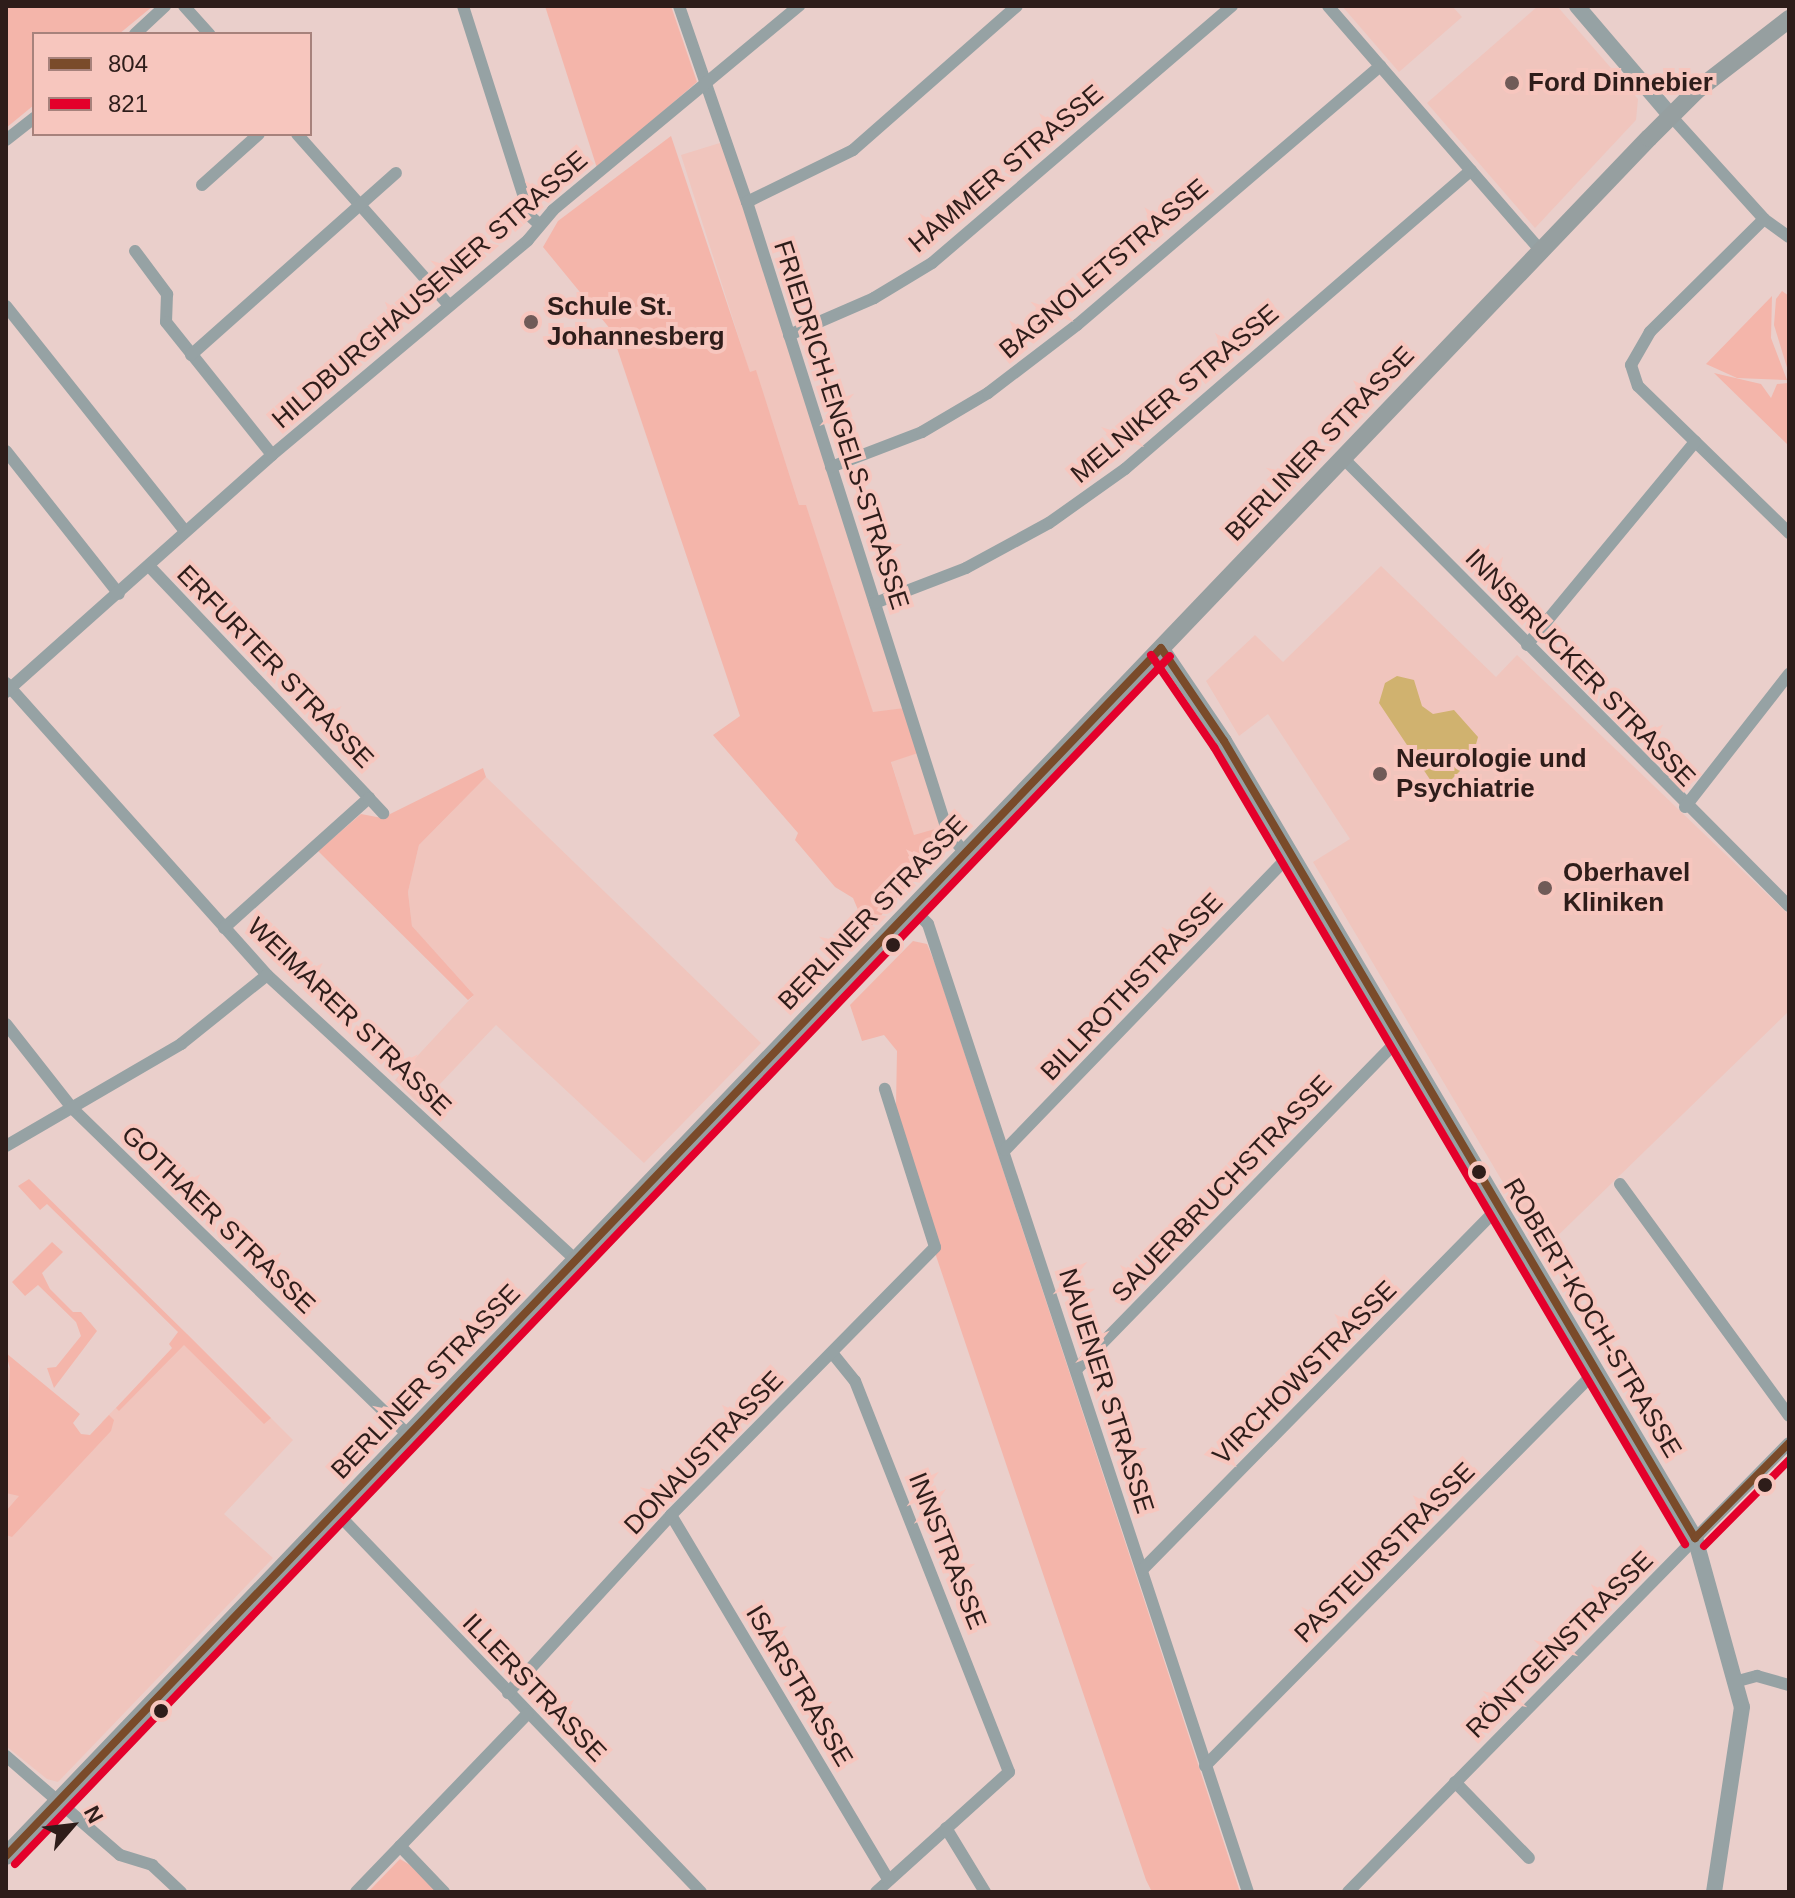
<!DOCTYPE html>
<meta charset="utf-8">
<style>
body{margin:0}
#map{position:relative;width:1795px;height:1898px;overflow:hidden;background:#eacfcb;font-family:Arial,sans-serif}
div>[style]{position:absolute}
[style*='--x']{left:calc(var(--x)*1px);top:calc(var(--y)*1px);width:calc(var(--w)*1px);rotate:calc(var(--a)*1deg)}
.built>*{inset:0;background:#f0c5bd}
.green>*{inset:0;background:#f4b5aa}
.water>*{inset:0;background:#d0b26f}
.minor>*{height:12px;margin:-6px;padding:0 6px;transform-origin:6px;border-radius:6px;background:#96a2a4}
.tertiary>*{height:16px;margin:-8px;padding:0 8px;transform-origin:8px;border-radius:8px;background:#96a2a4}
.secondary>*{height:18px;margin:-9px;padding:0 9px;transform-origin:9px;border-radius:9px;background:#969fa0}
.bus-1>*{height:8px;margin:-4px;padding:0 4px;transform-origin:4px;border-radius:4px;background:#7a4b2a}
.bus-2>*{height:8px;margin:-4px;padding:0 4px;transform-origin:4px;border-radius:4px;background:#e4002b}
.dots>*{width:22px;height:22px;translate:-50% -50%;box-sizing:border-box;border:4px solid #f7c6be;border-radius:50%}
span{translate:-50% -50%;white-space:nowrap;text-align:center;line-height:1.15;-webkit-text-stroke:8px #f7c6be;paint-order:stroke}
.poi-label{font-size:26px;color:#2e1d1a;font-weight:700}
.left{translate:0 -50%;text-align:left}
.street-label{font-size:26px;color:#2e1d1a}
.frame{position:absolute;inset:0;border:8px solid #2e1d1a;pointer-events:none}
.legend{position:absolute;left:32px;top:32px;width:280px;height:104px;box-sizing:border-box;background:#f7c6be;border:2px solid #a7827c;margin:0;padding:10px 14px;list-style:none;font-size:24px;color:#2e1d1a}
.legend li{display:flex;align-items:center;gap:16px;height:40px}
.legend b{width:40px;border:2px solid #a7827c}
.north{position:absolute;left:32px;top:1786px;width:80px;height:80px;-webkit-text-stroke:6px #f7c6be;paint-order:stroke;rotate:62deg;font-size:22px;font-weight:700;line-height:32px;text-align:center;color:#2e1d1a}
.north::after{content:'';display:block;margin:auto;width:28px;height:36px;background:#2e1d1a;clip-path:polygon(50% 0,100% 100%,50% 72%,0 100%)}
</style>
<div id="map">
<div class="built">
<div style="clip-path:polygon(1342px 6px,1452px 6px,1462px 17px,1399px 72px)"></div>
<div style="clip-path:polygon(1538px 6px,1557px 6px,1638px 99px,1636px 120px,1535px 228px,1427px 103px)"></div>
<div style="clip-path:polygon(723px 142px,942px 827px,914px 836px,891px 761px,903px 708px,873px 713px,806px 506px,799px 505px,756px 371px,750px 373px,681px 155px)"></div>
<div style="clip-path:polygon(1381px 566px,1496px 677px,1517px 655px,1789px 915px,1789px 1011px,1543px 1250px,1313px 862px,1350px 839px,1268px 714px,1239px 736px,1206px 681px,1255px 635px,1283px 662px)"></div>
<div style="clip-path:polygon(486px 777px,761px 1043px,644px 1163px,496px 1025px,420px 1105px,395px 1080px,474px 995px,412px 926px,408px 892px,419px 845px)"></div>
<div style="clip-path:polygon(187px 1334px,293px 1440px,224px 1514px,273px 1558px,58px 1782px,47px 1779px,6px 1746px,6px 1365px,93px 1449px,110px 1431px,102px 1422px)"></div>
</div>
<div class="green">
<div style="clip-path:polygon(6px 6px,153px 6px,119px 34px,34px 34px,34px 105px,6px 128px)"></div>
<div style="clip-path:polygon(545px 6px,671px 6px,697px 82px,597px 168px)"></div>
<div style="clip-path:polygon(671px 136px,750px 372px,756px 370px,799px 505px,806px 505px,873px 712px,904px 708px,918px 753px,891px 762px,914px 835px,942px 827px,947px 842px,867px 931px,853px 898px,835px 887px,795px 840px,798px 833px,713px 735px,740px 716px,611px 330px,543px 247px,558px 221px)"></div>
<div style="clip-path:polygon(1782px 291px,1789px 296px,1789px 374px,1774px 325px,1776px 299px)"></div>
<div style="clip-path:polygon(1772px 296px,1771px 338px,1787px 380px,1737px 378px,1706px 364px)"></div>
<div style="clip-path:polygon(1714px 373px,1761px 384px,1771px 398px,1777px 384px,1788px 383px,1789px 446px)"></div>
<div style="clip-path:polygon(483px 768px,486px 777px,419px 845px,408px 892px,412px 926px,474px 995px,468px 1000px,318px 851px,361px 814px,382px 818px)"></div>
<div style="clip-path:polygon(913px 941px,927px 944px,936px 966px,1240px 1892px,1152px 1892px,1146px 1880px,890px 1119px,896px 1105px,897px 1051px,884px 1035px,862px 1041px,850px 1005px)"></div>
<div style="clip-path:polygon(29px 1179px,187px 1334px,271px 1418px,264px 1424px,184px 1345px,119px 1411px,116px 1408px,172px 1348px,169px 1344px,178px 1332px,47px 1204px,40px 1210px,18px 1186px)"></div>
<div style="clip-path:polygon(52px 1242px,63px 1252px,42px 1273px,50px 1289px,73px 1312px,81px 1312px,97px 1331px,54px 1388px,47px 1368px,56px 1367px,81px 1336px,76px 1322px,38px 1285px,25px 1296px,12px 1282px)"></div>
<div style="clip-path:polygon(6px 1353px,80px 1414px,73px 1423px,81px 1434px,90px 1435px,109px 1415px,114px 1420px,111px 1431px,12px 1537px,6px 1535px,6px 1511px,19px 1496px,6px 1493px,10px 1369px)"></div>
<div style="clip-path:polygon(400px 1859px,410px 1865px,437px 1892px,368px 1892px)"></div>
</div>
<div class="water">
<div style="clip-path:polygon(1397px 676px,1414px 680px,1422px 706px,1433px 714px,1454px 710px,1478px 737px,1472px 759px,1450px 781px,1431px 781px,1379px 703px,1385px 683px)"></div>
</div>
<div class="minor">
<div style="--x:184;--y:6;--w:38;--a:48"></div>
<div style="--x:463;--y:6;--w:220;--a:72.3"></div>
<div style="--x:530;--y:216;--w:12;--a:42"></div>
<div style="--x:679;--y:6;--w:207;--a:70.9"></div>
<div style="--x:747;--y:202;--w:662;--a:72.33"></div>
<div style="--x:948;--y:833;--w:28;--a:49"></div>
<div style="--x:1328;--y:6;--w:326;--a:49"></div>
<div style="--x:135;--y:34;--w:41;--a:-43"></div>
<div style="--x:1671;--y:116;--w:139;--a:47.9"></div>
<div style="--x:1764;--y:219;--w:31;--a:36"></div>
<div style="--x:297;--y:134;--w:229;--a:48.4"></div>
<div style="--x:6;--y:140;--w:36;--a:-38"></div>
<div style="--x:202;--y:185;--w:76;--a:-41.8"></div>
<div style="--x:747;--y:202;--w:118;--a:-26.1"></div>
<div style="--x:853;--y:150;--w:218;--a:-41.3"></div>
<div style="--x:1764;--y:219;--w:161;--a:135.3"></div>
<div style="--x:1650;--y:332;--w:38;--a:120"></div>
<div style="--x:1631;--y:365;--w:22;--a:72"></div>
<div style="--x:1638;--y:386;--w:211;--a:44.2"></div>
<div style="--x:135;--y:251;--w:54;--a:53.3"></div>
<div style="--x:167;--y:294;--w:28;--a:92"></div>
<div style="--x:166;--y:322;--w:170;--a:51.4"></div>
<div style="--x:6;--y:306;--w:288;--a:51.5"></div>
<div style="--x:789;--y:335;--w:93;--a:-23.5"></div>
<div style="--x:874;--y:298;--w:68;--a:-31.1"></div>
<div style="--x:932;--y:263;--w:395;--a:-40.6"></div>
<div style="--x:191;--y:355;--w:274;--a:-41.6"></div>
<div style="--x:6;--y:451;--w:182;--a:51.7"></div>
<div style="--x:1343;--y:458;--w:632;--a:45.13"></div>
<div style="--x:831;--y:467;--w:97;--a:-21"></div>
<div style="--x:922;--y:432;--w:77;--a:-30.6"></div>
<div style="--x:988;--y:393;--w:112;--a:-37.4"></div>
<div style="--x:1077;--y:325;--w:399;--a:-40.5"></div>
<div style="--x:149;--y:566;--w:320;--a:46.5"></div>
<div style="--x:875;--y:603;--w:97;--a:-21"></div>
<div style="--x:966;--y:568;--w:94;--a:-28.5"></div>
<div style="--x:1049;--y:523;--w:93;--a:-35.4"></div>
<div style="--x:1125;--y:469;--w:457;--a:-40.8"></div>
<div style="--x:1527;--y:645;--w:264;--a:-50.4"></div>
<div style="--x:6;--y:683;--w:392;--a:48.2"></div>
<div style="--x:267;--y:975;--w:423;--a:42.7"></div>
<div style="--x:6;--y:692;--w:356;--a:-41.7"></div>
<div style="--x:272;--y:455;--w:334;--a:-40"></div>
<div style="--x:528;--y:240;--w:39;--a:-50"></div>
<div style="--x:553;--y:210;--w:320;--a:-39.7"></div>
<div style="--x:1685;--y:807;--w:169;--a:-52"></div>
<div style="--x:913;--y:909;--w:21;--a:45"></div>
<div style="--x:928;--y:924;--w:1020;--a:71.71"></div>
<div style="--x:224;--y:928;--w:195;--a:-41.9"></div>
<div style="--x:369;--y:798;--w:21;--a:47"></div>
<div style="--x:6;--y:1024;--w:108;--a:51.8"></div>
<div style="--x:73;--y:1109;--w:470;--a:44.2"></div>
<div style="--x:6;--y:1146;--w:203;--a:-30.2"></div>
<div style="--x:181;--y:1044;--w:110;--a:-38.7"></div>
<div style="--x:1005;--y:1150;--w:412;--a:-46"></div>
<div style="--x:1620;--y:1184;--w:287;--a:53.9"></div>
<div style="--x:833;--y:1354;--w:35;--a:51"></div>
<div style="--x:855;--y:1381;--w:420;--a:68.5"></div>
<div style="--x:1009;--y:1772;--w:179;--a:137.9"></div>
<div style="--x:1076;--y:1370;--w:464;--a:-45.7"></div>
<div style="--x:336;--y:1512;--w:527;--a:46.15"></div>
<div style="--x:671;--y:1515;--w:425;--a:59.2"></div>
<div style="--x:1142;--y:1570;--w:509;--a:-45.48"></div>
<div style="--x:1738;--y:1681;--w:20;--a:-15"></div>
<div style="--x:1757;--y:1676;--w:33;--a:16"></div>
<div style="--x:508;--y:1693;--w:241;--a:-47.5"></div>
<div style="--x:671;--y:1515;--w:376;--a:-45.4"></div>
<div style="--x:935;--y:1247;--w:166;--a:-107.6"></div>
<div style="--x:6;--y:1756;--w:151;--a:41"></div>
<div style="--x:120;--y:1855;--w:34;--a:17"></div>
<div style="--x:152;--y:1865;--w:40;--a:43"></div>
<div style="--x:1205;--y:1766;--w:557;--a:-45.29"></div>
<div style="--x:1455;--y:1782;--w:106;--a:45.8"></div>
<div style="--x:946;--y:1828;--w:75;--a:58.6"></div>
<div style="--x:400;--y:1846;--w:64;--a:46.3"></div>
<div style="--x:356;--y:1892;--w:247;--a:-46.1"></div>
<div style="--x:1348;--y:1892;--w:629;--a:-45.52"></div>
</div>
<div class="tertiary">
<div style="--x:1577;--y:6;--w:145;--a:49.5"></div>
<div style="--x:1161;--y:648;--w:112;--a:55.9"></div>
<div style="--x:1224;--y:741;--w:926;--a:59.42"></div>
<div style="--x:1695;--y:1538;--w:175;--a:74.5"></div>
<div style="--x:1742;--y:1707;--w:187;--a:98.6"></div>
</div>
<div class="secondary">
<div style="--x:6;--y:1856;--w:2377;--a:-46.28"></div>
<div style="--x:1649;--y:138;--w:66;--a:-45"></div>
<div style="--x:1696;--y:91;--w:118;--a:-37.7"></div>
</div>
<div class="bus-1">
<div style="--x:1161;--y:648;--w:112;--a:55.9"></div>
<div style="--x:1224;--y:741;--w:926;--a:59.42"></div>
<div style="--x:1695;--y:1538;--w:134;--a:-45.3"></div>
<div style="--x:6;--y:1856;--w:1671;--a:-46.28"></div>
</div>
<div class="bus-2">
<div style="--x:1151;--y:655;--w:112;--a:55.6"></div>
<div style="--x:1214;--y:747;--w:926;--a:59.42"></div>
<div style="--x:1704;--y:1546;--w:121;--a:-45.3"></div>
<div style="--x:15;--y:1864;--w:1671;--a:-46.28"></div>
</div>
<div class="dots">
<div style="left:1512px;top:83px;background:#705b58"></div>
<div style="left:531px;top:322px;background:#705b58"></div>
<div style="left:1380px;top:774px;background:#705b58"></div>
<div style="left:1545px;top:888px;background:#705b58"></div>
<div style="left:893px;top:945px;background:#2e1d1a"></div>
<div style="left:1479px;top:1172px;background:#2e1d1a"></div>
<div style="left:1765px;top:1485px;background:#2e1d1a"></div>
<div style="left:161px;top:1711px;background:#2e1d1a"></div>
</div>
<div class="poi-label">
<span class="left" style="left:1528px;top:83px">Ford Dinnebier</span>
<span class="left" style="left:547px;top:322px">Schule St.<br>Johannesberg</span>
<span class="left" style="left:1396px;top:774px">Neurologie und<br>Psychiatrie</span>
<span class="left" style="left:1563px;top:888px">Oberhavel<br>Kliniken</span>
</div>
<div class="street-label">
<span style="left:1006px;top:169px;rotate:-40deg">HAMMER STRASSE</span>
<span style="left:1104px;top:269px;rotate:-40deg">BAGNOLETSTRASSE</span>
<span style="left:430px;top:290px;rotate:-41deg">HILDBURGHAUSENER STRASSE</span>
<span style="left:1175px;top:394px;rotate:-40deg">MELNIKER STRASSE</span>
<span style="left:841px;top:425px;rotate:72deg">FRIEDRICH-ENGELS-STRASSE</span>
<span style="left:1320px;top:444px;rotate:-46deg">BERLINER STRASSE</span>
<span style="left:275px;top:667px;rotate:46deg">ERFURTER STRASSE</span>
<span style="left:1580px;top:668px;rotate:46deg">INNSBRUCKER STRASSE</span>
<span style="left:873px;top:913px;rotate:-46deg">BERLINER STRASSE</span>
<span style="left:1132px;top:987px;rotate:-46deg">BILLROTHSTRASSE</span>
<span style="left:349px;top:1017px;rotate:44deg">WEIMARER STRASSE</span>
<span style="left:1222px;top:1189px;rotate:-46deg">SAUERBRUCHSTRASSE</span>
<span style="left:218px;top:1220px;rotate:44deg">GOTHAER STRASSE</span>
<span style="left:1592px;top:1318px;rotate:59deg">ROBERT-KOCH-STRASSE</span>
<span style="left:1305px;top:1373px;rotate:-45deg">VIRCHOWSTRASSE</span>
<span style="left:426px;top:1382px;rotate:-46deg">BERLINER STRASSE</span>
<span style="left:1106px;top:1391px;rotate:72deg">NAUENER STRASSE</span>
<span style="left:704px;top:1453px;rotate:-46deg">DONAUSTRASSE</span>
<span style="left:947px;top:1551px;rotate:68deg">INNSTRASSE</span>
<span style="left:1385px;top:1553px;rotate:-45deg">PASTEURSTRASSE</span>
<span style="left:1560px;top:1645px;rotate:-45deg">RÖNTGENSTRASSE</span>
<span style="left:799px;top:1686px;rotate:59deg">ISARSTRASSE</span>
<span style="left:534px;top:1688px;rotate:46deg">ILLERSTRASSE</span>
</div>
<div class="frame"></div>
<ul class="legend">
<li><b style="height:10px;background:#7a4b2a"></b>804</li>
<li><b style="height:10px;background:#e4002b"></b>821</li>
</ul>
<div class="north">N</div>
</div>
